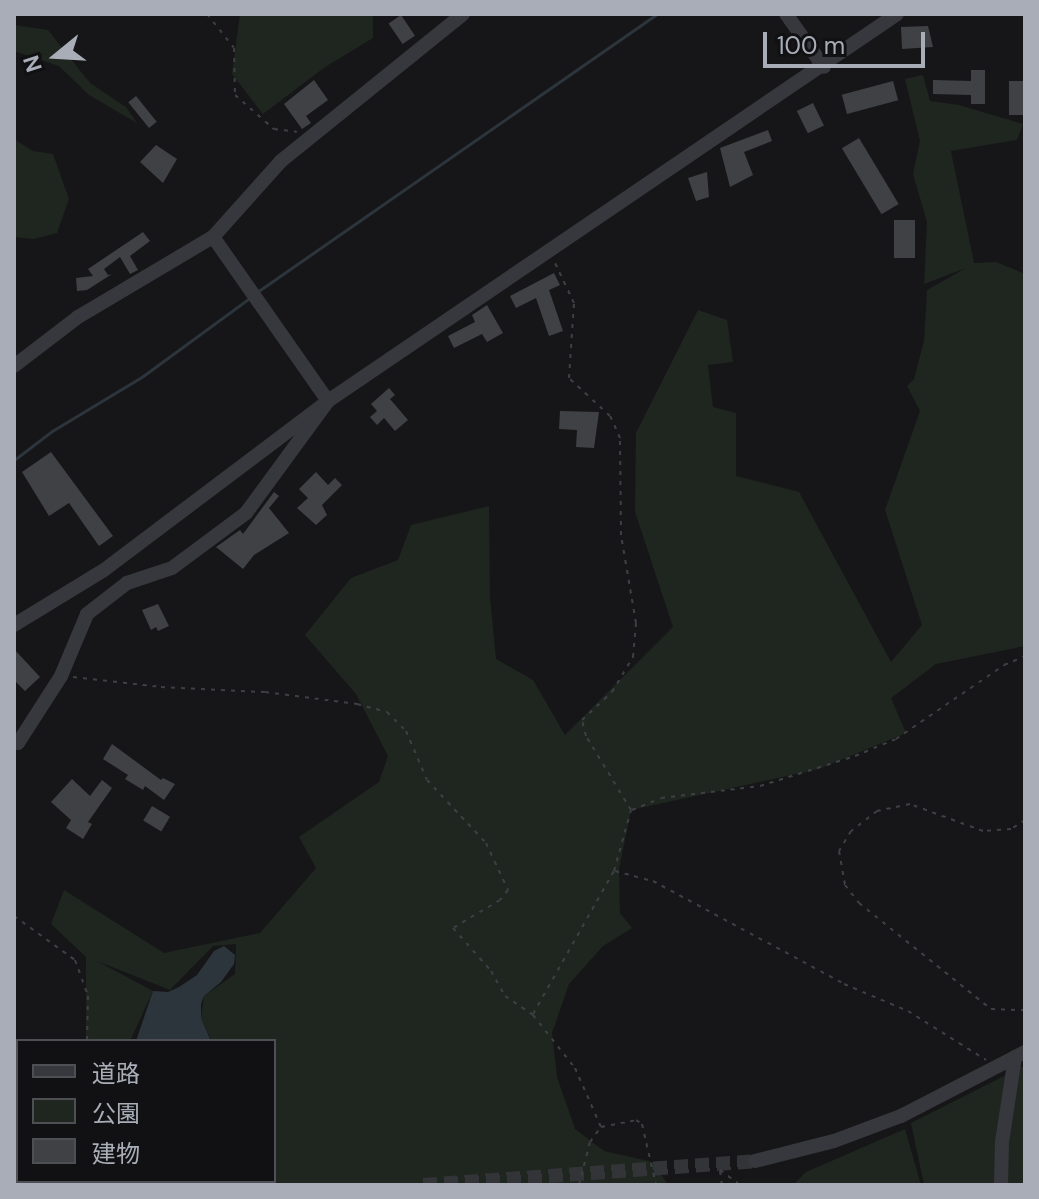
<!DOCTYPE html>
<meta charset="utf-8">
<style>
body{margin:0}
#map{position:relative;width:1039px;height:1199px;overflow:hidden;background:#161618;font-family:"DM Sans","Noto Sans JP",sans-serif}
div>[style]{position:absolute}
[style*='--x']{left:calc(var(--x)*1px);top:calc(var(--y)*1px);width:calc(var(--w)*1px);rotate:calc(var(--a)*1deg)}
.green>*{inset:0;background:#1e261f}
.water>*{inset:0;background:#2c353c}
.stream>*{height:3px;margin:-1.5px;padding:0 1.5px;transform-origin:1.5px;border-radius:1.5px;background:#2c353c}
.building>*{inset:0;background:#404145;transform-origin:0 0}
.minor-tunnel>*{height:14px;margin-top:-7px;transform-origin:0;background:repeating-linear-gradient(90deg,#333438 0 14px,transparent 0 21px)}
.path>*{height:2px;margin-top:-1px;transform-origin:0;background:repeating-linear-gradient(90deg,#3d3f44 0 4px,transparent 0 10px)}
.minor>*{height:14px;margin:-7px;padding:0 7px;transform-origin:7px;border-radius:7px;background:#37383d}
span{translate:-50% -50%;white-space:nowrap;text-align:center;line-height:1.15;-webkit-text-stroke:6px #111113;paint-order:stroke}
.frame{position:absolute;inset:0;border:16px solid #a8adb8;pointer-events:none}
.legend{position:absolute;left:16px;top:1039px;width:260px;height:144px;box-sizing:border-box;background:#111113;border:2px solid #4d4f55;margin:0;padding:10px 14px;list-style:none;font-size:24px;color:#a8adb8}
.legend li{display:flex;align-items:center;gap:16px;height:40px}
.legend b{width:40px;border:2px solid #4d4f55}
.north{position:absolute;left:16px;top:16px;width:80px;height:80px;-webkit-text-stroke:6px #111113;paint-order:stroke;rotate:252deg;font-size:22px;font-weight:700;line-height:32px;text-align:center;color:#a8adb8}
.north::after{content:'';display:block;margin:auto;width:28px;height:36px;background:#a8adb8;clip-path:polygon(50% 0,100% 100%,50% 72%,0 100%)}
.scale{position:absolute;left:763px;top:32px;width:162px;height:36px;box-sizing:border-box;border:4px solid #a8adb8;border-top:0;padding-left:10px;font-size:24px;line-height:28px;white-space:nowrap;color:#a8adb8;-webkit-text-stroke:6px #111113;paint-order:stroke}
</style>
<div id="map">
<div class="green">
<div style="clip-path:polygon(240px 14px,373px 14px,373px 38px,325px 67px,263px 114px,232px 74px)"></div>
<div style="clip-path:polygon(14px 25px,48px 30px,90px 83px,126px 107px,137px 123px,89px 95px,59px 66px,14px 51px)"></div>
<div style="clip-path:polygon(923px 75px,930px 101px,959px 105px,1023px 124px,1017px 140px,951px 151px,974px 263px,996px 262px,1025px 274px,1025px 646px,936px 664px,891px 698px,906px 733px,819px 769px,631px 810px,619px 869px,620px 913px,632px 928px,603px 946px,569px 984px,552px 1033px,557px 1077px,575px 1129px,604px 1151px,653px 1162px,668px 1185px,61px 1185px,62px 1181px,274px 1181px,274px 1041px,212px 1041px,201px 1018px,204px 996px,235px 974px,236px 944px,213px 946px,170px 990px,97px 961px,153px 991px,130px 1041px,86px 1041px,86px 957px,51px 924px,64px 890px,164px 953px,260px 933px,316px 868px,299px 837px,379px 782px,388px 756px,356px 694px,305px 635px,351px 578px,398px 560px,411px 525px,489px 506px,490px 597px,496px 659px,533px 680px,565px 735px,673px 627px,635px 512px,636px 433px,698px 310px,727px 320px,733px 362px,708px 365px,713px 407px,736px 413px,736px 476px,799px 492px,891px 662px,922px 625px,885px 510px,920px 411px,907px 386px,914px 379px,924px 341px,927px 290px,966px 268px,924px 284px,927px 222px,913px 174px,920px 141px,905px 79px)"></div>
<div style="clip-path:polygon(14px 139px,33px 151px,53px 154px,69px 199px,57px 233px,34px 239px,14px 237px)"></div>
<div style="clip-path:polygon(1024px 1066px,1025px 1185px,924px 1185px,911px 1123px)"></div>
<div style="clip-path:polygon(905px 1129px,921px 1185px,793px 1185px,806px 1172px)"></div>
</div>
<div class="water">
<div style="clip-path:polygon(224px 946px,235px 955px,234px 964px,221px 982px,204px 996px,201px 1004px,201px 1018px,211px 1041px,136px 1041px,153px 991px,168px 992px,179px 987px,197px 975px,214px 951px)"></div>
</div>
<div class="stream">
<div style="--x:257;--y:292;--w:487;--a:-34.8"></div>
<div style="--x:14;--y:460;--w:48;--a:-37.3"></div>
<div style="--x:52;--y:431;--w:106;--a:-31.1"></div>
<div style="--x:143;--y:376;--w:134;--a:-36.2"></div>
</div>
<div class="building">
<div style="left:401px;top:15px;width:25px;height:15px;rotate:56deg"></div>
<div style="clip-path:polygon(928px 26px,933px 47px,902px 49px,901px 27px)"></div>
<div style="clip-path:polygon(971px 70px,985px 70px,985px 104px,971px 104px,971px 95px,933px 94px,933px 80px,971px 81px)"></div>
<div style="clip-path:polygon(314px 80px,328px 100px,306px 116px,311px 123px,302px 129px,284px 104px)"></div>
<div style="left:893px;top:81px;width:20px;height:53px;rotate:75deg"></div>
<div style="left:1009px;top:81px;width:15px;height:34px"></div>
<div style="left:136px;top:96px;width:33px;height:10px;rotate:51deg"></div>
<div style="left:813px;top:103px;width:25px;height:18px;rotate:64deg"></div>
<div style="clip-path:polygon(768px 130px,772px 141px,744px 152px,753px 175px,730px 187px,720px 148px)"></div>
<div style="left:859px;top:138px;width:77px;height:20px;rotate:59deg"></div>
<div style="clip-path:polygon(156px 145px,177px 159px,163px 183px,140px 162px)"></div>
<div style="clip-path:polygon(707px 172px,709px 197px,696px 201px,688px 178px)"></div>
<div style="left:894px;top:220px;width:21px;height:38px"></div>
<div style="clip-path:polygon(143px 232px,150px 241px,130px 256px,138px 270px,130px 274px,120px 257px,104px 269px,108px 275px,112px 274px,87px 290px,77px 291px,76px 278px,93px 276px,88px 269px)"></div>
<div style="clip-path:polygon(554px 273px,560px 285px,549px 290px,563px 331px,549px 336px,536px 298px,516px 308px,510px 296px)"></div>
<div style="clip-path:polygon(487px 305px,503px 333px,487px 342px,482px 334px,454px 348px,448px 336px,475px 322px,472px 315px)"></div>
<div style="clip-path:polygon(389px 388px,395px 395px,390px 399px,408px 420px,395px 431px,384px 418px,377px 425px,370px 417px,377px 411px,371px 404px)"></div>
<div style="clip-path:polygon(560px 411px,599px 412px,594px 448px,576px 447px,577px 430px,559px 429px)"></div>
<div style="clip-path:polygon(51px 452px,113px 536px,99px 546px,69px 503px,49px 516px,22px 472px)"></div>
<div style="clip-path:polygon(316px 472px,328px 485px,335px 478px,342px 485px,322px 505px,327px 515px,316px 525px,297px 508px,308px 498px,299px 489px)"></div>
<div style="clip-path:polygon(274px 492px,279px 496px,269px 508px,289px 533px,254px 555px,243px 569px,216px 547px,240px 530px,243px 534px)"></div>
<div style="clip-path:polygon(158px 604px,169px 626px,158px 631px,156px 627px,151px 630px,142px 610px)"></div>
<div style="clip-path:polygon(14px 649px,40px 677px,25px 691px,14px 680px)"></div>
<div style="clip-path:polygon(112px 744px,161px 780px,163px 778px,175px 784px,164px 800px,145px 786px,143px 790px,125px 779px,128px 775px,103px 759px)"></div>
<div style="clip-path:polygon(72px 779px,90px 796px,102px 780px,112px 788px,88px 822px,92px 824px,83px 839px,66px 828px,71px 820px,51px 802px)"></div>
<div style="left:152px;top:806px;width:21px;height:17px;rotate:31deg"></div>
</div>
<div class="minor-tunnel">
<div style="--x:423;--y:1185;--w:333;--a:-4.1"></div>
</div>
<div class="path">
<div style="--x:207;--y:14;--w:43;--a:51.5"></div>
<div style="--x:234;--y:48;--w:47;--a:88.8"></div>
<div style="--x:235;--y:95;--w:52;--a:41.1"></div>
<div style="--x:274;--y:129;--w:23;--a:7"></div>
<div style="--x:73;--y:677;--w:89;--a:6.5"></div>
<div style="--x:161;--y:687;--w:104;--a:2.8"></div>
<div style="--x:265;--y:692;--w:93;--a:7.4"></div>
<div style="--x:357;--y:704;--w:31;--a:15"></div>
<div style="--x:387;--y:712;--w:27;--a:45"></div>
<div style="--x:406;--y:731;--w:53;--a:66.8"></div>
<div style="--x:427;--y:780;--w:86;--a:46.9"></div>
<div style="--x:486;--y:843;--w:52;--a:64.9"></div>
<div style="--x:508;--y:890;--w:13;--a:129"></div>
<div style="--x:500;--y:900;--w:55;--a:149.2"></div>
<div style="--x:453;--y:928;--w:57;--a:48.5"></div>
<div style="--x:491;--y:971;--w:29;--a:61"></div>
<div style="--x:505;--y:996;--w:34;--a:34"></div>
<div style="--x:533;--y:1015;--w:68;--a:51.6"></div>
<div style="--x:575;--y:1068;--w:64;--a:66.2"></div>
<div style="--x:632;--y:810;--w:31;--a:-22"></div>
<div style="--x:661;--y:798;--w:100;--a:-6.9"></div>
<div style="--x:760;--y:786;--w:100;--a:-17.5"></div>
<div style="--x:855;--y:756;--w:44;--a:-22.5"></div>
<div style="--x:896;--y:739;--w:131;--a:-34.4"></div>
<div style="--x:1004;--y:665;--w:23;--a:-23"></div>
<div style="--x:1025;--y:820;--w:17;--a:147"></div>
<div style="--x:1011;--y:829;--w:28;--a:176"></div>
<div style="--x:983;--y:831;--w:78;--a:-159.7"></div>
<div style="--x:910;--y:804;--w:34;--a:168"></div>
<div style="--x:877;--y:811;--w:33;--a:142"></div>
<div style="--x:851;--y:831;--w:23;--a:121"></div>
<div style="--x:839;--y:851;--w:35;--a:80"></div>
<div style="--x:845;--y:885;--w:23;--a:52"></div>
<div style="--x:859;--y:903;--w:169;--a:38.8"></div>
<div style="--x:991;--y:1009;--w:34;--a:2"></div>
<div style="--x:615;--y:871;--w:39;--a:15"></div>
<div style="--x:653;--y:881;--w:217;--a:28.3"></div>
<div style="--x:844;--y:984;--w:69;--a:22.9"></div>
<div style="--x:908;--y:1011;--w:92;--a:32.1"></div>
<div style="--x:14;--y:916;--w:75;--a:35.8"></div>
<div style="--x:75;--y:960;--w:38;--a:70"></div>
<div style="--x:88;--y:996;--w:45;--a:91.3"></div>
<div style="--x:533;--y:1014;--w:164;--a:-60.5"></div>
<div style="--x:614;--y:871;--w:63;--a:-74.4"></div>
<div style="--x:631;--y:810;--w:87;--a:-121.3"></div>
<div style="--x:586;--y:736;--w:16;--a:-104"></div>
<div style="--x:582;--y:720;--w:41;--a:-43"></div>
<div style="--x:612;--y:692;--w:41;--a:-59"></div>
<div style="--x:633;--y:657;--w:34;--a:-85"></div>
<div style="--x:636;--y:623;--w:89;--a:-99.7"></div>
<div style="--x:621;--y:535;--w:97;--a:-90.6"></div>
<div style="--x:620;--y:438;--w:24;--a:-114"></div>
<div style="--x:610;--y:416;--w:56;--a:-137.2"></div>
<div style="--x:569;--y:378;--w:75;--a:-86.2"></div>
<div style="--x:574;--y:303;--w:44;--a:-115.4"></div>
<div style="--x:14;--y:1068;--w:4;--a:-14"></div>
<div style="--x:251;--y:1181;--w:6;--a:39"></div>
<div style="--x:52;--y:1185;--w:4;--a:-90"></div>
<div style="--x:579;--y:1185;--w:44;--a:-75.7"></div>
<div style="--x:590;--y:1142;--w:19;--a:-54"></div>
<div style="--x:601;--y:1127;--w:36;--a:-11"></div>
<div style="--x:636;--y:1120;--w:7;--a:34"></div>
<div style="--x:642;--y:1124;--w:63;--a:77.1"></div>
<div style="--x:722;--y:1185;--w:15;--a:-98"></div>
<div style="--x:720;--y:1170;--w:25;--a:37"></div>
</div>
<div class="minor">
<div style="--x:786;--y:14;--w:65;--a:54.4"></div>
<div style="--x:14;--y:366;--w:81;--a:-37.4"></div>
<div style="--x:78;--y:317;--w:157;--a:-30.7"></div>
<div style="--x:213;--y:237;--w:102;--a:-48.2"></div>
<div style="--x:281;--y:161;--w:234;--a:-38.9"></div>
<div style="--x:14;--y:625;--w:105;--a:-31.4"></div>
<div style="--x:104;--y:570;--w:281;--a:-37"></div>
<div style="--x:328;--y:401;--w:688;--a:-34.22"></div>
<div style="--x:14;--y:742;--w:4;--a:14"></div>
<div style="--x:18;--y:743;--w:80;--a:-57.3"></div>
<div style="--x:61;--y:676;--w:67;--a:-67.2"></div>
<div style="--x:87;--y:614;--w:51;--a:-37.8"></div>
<div style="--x:127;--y:583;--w:47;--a:-18.4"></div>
<div style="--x:172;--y:568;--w:92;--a:-36.6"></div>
<div style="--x:246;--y:513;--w:139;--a:-53.8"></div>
<div style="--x:328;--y:401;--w:200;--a:-125"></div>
<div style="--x:755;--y:1161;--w:81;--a:-14.2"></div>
<div style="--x:834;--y:1141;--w:72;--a:-20.5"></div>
<div style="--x:901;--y:1116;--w:140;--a:-27.3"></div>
<div style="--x:1001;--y:1185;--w:43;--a:-88.7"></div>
<div style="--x:1002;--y:1142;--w:86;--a:-81.3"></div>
</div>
<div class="frame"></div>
<ul class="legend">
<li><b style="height:10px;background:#37383d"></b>道路</li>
<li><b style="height:22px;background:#1e261f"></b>公園</li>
<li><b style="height:22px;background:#404145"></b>建物</li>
</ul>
<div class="north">N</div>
<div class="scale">100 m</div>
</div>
